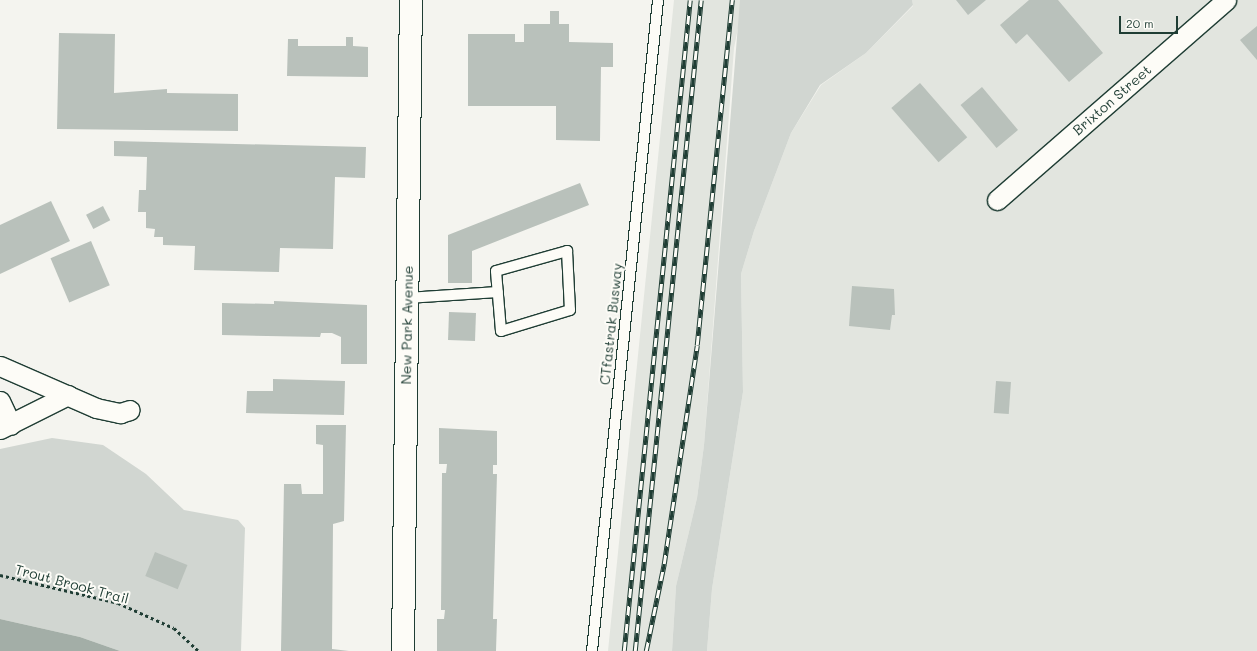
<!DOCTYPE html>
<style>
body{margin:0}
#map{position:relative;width:1257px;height:651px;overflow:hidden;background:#f4f4ef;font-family:Mali,sans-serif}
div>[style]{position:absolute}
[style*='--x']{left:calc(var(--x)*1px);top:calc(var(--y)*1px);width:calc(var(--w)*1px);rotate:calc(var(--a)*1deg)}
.built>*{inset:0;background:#e2e5df}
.green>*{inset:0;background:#d1d6d1}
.water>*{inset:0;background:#a3aea7}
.building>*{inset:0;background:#b9c1bb;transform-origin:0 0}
.path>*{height:2.5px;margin-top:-1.25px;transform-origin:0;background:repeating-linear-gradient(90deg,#1f3d34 0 3px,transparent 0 6px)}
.roads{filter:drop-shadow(1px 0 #1f3d34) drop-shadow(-1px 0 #1f3d34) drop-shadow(0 1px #1f3d34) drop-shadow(0 -1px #1f3d34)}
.lane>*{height:10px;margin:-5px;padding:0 5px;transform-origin:5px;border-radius:5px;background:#fdfcf7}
.street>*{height:19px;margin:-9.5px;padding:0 9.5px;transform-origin:9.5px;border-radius:9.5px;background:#fdfcf7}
.secondary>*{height:22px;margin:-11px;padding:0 11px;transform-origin:11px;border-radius:11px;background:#fdfcf7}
.rail>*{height:4.5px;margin-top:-2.25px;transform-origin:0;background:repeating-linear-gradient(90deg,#fdfcf7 0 9px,#1f3d34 0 18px);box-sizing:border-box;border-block:1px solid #1f3d34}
span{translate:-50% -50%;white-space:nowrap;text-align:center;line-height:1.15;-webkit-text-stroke:4px #fdfcf7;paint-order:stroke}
.street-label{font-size:14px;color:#1f3d34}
.scale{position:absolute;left:1119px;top:16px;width:59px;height:18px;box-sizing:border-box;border:2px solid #1f3d34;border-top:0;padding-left:5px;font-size:12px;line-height:14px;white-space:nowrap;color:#1f3d34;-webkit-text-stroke:3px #fdfcf7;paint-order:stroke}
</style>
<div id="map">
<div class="built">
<div style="clip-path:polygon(674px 0,740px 0,742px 8px,734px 48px,704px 445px,697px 498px,676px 586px,672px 651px,608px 651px)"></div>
<div style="clip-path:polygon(912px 0,1257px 0,1257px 651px,707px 651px,712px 589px,743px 392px,741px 274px,754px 231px,791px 133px,821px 85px,866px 53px,913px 6px)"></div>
</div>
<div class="green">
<div style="clip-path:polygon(740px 0,912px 0,913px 5px,866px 53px,820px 85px,791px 133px,754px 231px,741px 274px,743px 392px,712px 589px,707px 651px,672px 651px,676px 586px,697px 498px,704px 445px)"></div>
<div style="clip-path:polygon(52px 438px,103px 445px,146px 474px,184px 510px,238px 520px,245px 528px,241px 651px,120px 651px,80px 637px,0 619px,0 449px)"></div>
</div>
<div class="water">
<div style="clip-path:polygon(0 619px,80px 637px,120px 651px,0 651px)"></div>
</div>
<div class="building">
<div style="clip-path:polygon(956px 0,986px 0,968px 15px)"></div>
<div style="clip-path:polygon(1029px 0,1058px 0,1103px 53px,1069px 82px,1027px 34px,1016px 44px,1000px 25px)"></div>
<div style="clip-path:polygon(550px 11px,559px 11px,559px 24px,569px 24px,569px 42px,613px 43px,613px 67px,601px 67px,600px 141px,556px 140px,556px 106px,468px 106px,468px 34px,515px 34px,515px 42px,524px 42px,524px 24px,550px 24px)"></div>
<div style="clip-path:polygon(1257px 26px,1257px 60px,1240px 40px)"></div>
<div style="clip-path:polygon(59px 33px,115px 34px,114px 93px,167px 89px,167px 93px,238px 94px,238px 131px,57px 129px)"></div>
<div style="clip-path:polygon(346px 37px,353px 37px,353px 46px,368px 47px,368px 77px,287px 76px,288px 39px,298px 39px,298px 46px,346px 46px)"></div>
<div style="left:920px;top:83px;width:72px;height:38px;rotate:49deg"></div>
<div style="left:982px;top:87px;width:56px;height:28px;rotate:50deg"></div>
<div style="clip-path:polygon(114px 141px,366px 147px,365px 178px,335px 177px,333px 249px,280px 248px,279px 272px,194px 270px,195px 246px,163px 245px,163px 237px,154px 237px,155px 229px,146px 228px,146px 212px,138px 212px,139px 190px,146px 190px,147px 157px,114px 156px)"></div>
<div style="clip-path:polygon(580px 183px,589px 205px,472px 251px,472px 283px,448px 283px,448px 235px)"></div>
<div style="clip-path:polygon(51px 201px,70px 241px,0 274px,0 225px)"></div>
<div style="left:103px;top:206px;width:16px;height:19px;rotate:63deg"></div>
<div style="left:91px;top:241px;width:48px;height:44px;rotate:67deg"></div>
<div style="clip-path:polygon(852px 286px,894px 289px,895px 315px,892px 315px,890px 330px,849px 326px)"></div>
<div style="clip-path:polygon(274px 301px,367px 305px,367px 364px,341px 364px,341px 337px,332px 333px,321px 333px,320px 337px,222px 335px,222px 303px,274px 304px)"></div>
<div style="left:449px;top:312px;width:27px;height:28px;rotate:2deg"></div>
<div style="clip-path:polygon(273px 379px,345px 381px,344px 415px,246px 413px,247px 391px,273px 391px)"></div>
<div style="left:996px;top:381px;width:15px;height:32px;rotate:4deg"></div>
<div style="clip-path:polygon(316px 425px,346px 425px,344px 521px,333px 524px,332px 649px,349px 651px,281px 651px,284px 484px,301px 484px,302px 494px,323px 494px,323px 445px,316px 444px)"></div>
<div style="clip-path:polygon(439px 428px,497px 431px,497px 465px,493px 465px,493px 474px,497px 474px,493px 619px,497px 619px,496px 651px,437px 651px,437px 619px,444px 619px,445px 610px,441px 610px,442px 473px,446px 473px,447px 464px,439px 464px)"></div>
<div style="left:155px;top:552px;width:35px;height:26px;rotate:22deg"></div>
</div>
<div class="path">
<div style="--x:0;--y:575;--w:121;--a:13.3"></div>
<div style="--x:118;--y:603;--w:61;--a:24.1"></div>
<div style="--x:174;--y:628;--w:34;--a:43"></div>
</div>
<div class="roads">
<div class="lane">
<div style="--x:567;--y:251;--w:59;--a:87.1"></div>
<div style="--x:570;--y:310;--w:72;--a:163.1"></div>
<div style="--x:501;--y:331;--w:60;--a:-94.8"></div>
<div style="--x:496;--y:271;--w:74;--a:-15.7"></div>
<div style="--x:407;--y:298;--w:91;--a:-3.8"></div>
<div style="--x:592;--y:651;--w:654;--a:-84.21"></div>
</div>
<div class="street">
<div style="--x:997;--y:200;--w:304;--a:-41.1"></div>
<div style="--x:0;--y:366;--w:105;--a:23.6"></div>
<div style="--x:96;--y:408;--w:25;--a:12"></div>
<div style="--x:120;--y:413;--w:10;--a:-17"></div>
<div style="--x:0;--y:401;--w:26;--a:65"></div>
<div style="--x:0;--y:429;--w:76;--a:-26.6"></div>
</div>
<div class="secondary">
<div style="--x:403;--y:651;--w:651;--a:-89.3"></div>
</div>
</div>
<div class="rail">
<div style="--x:624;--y:651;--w:654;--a:-84.21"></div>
<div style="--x:635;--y:651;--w:654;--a:-84.21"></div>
<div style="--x:646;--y:651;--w:89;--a:-78.3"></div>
<div style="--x:664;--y:564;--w:221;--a:-81.4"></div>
<div style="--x:697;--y:345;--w:347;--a:-84.2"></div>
</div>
<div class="street-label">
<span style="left:1112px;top:100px;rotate:-41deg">Brixton Street</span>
<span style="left:611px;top:324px;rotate:-84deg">CTfastrak Busway</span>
<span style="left:407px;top:325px;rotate:-89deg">New Park Avenue</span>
<span style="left:72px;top:584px;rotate:15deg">Trout Brook Trail</span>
</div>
<div class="scale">20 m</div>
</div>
